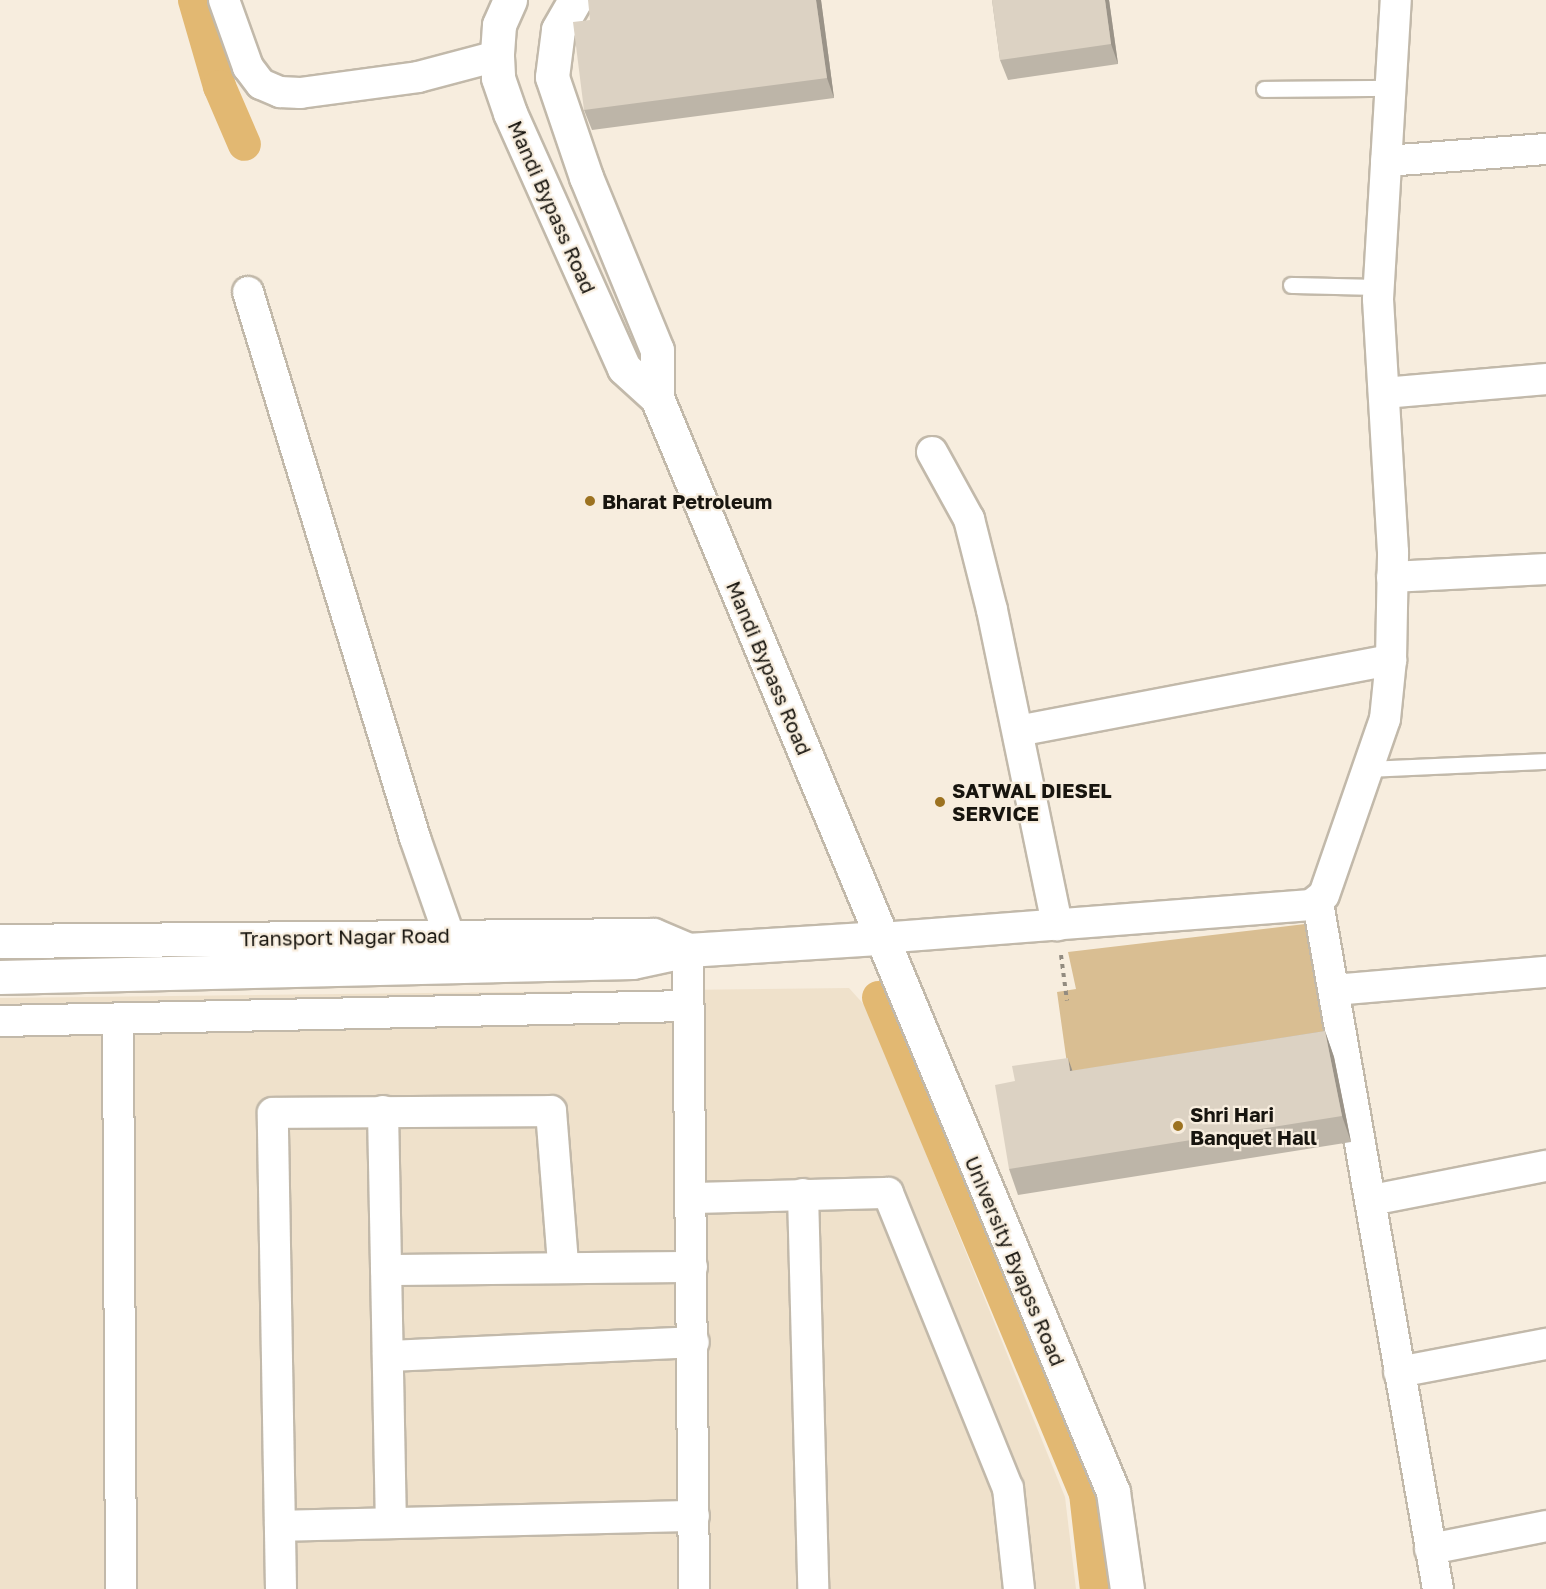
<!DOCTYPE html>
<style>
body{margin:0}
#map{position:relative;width:1546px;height:1589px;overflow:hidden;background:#f7edde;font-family:"Golos Text",sans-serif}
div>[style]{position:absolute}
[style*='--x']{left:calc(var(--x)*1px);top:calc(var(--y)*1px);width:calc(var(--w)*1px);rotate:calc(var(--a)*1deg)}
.built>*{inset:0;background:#efe1cb}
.green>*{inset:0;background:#d9be92}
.canal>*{height:33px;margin:-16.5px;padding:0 16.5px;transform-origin:16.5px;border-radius:16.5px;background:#e2b872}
.path>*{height:4px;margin-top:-2px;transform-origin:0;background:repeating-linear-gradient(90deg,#928b80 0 4.5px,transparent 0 9px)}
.roads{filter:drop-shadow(2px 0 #c2b9aa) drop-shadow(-2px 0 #c2b9aa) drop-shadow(0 2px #c2b9aa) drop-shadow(0 -2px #c2b9aa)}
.service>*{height:15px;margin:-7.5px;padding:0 7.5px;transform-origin:7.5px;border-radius:7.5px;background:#fff}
.minor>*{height:30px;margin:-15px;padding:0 15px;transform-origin:15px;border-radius:15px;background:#fff}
.secondary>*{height:33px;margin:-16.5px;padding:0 16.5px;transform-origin:16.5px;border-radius:16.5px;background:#fff}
.wall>*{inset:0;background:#bdb5a8}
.shaded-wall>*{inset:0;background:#9a9388}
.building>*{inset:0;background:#dcd2c3}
.dots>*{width:16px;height:16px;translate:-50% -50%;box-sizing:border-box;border:3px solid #f7edde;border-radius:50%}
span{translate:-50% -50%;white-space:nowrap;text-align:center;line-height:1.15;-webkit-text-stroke:4.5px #f7edde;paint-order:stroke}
.street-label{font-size:20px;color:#18150f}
.poi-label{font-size:20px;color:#18150f;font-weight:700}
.left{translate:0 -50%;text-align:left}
</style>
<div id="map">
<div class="built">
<div style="clip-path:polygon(849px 988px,867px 1008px,1065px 1497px,1076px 1589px,0 1589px,0 998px)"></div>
</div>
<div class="green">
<div style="clip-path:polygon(1305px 924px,1334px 1057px,1070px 1085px,1057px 992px,1076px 989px,1068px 952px)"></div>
</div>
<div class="canal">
<div style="--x:194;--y:0;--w:90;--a:73.8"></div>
<div style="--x:219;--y:86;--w:63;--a:66.7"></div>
<div style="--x:878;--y:997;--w:537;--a:67.35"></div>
<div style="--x:1085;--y:1493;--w:97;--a:83.5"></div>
</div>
<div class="path">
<div style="--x:1061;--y:955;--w:46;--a:82.6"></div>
</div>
<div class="roads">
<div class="service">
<div style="--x:1264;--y:89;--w:126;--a:-0.5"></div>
<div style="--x:1291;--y:285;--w:88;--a:1.3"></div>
<div style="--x:1369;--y:769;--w:177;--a:-2.6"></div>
</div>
<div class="minor">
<div style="--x:224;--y:0;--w:71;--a:70.3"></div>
<div style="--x:248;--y:67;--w:21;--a:53"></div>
<div style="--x:261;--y:84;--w:21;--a:23"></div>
<div style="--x:280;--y:92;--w:20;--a:3"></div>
<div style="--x:300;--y:93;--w:119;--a:-7.7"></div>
<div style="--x:418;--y:77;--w:82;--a:-14.9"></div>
<div style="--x:1386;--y:161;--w:160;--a:-4.3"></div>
<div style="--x:248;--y:292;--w:571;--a:72.99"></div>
<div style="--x:415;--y:838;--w:103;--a:70.7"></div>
<div style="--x:1384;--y:393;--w:163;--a:-4.9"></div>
<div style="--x:932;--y:452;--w:77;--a:61.1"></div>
<div style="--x:969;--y:519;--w:94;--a:75.8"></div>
<div style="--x:992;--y:610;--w:322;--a:78.3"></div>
<div style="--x:1392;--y:577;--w:154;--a:-3"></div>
<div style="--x:1018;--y:731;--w:380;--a:-10.8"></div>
<div style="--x:1318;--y:903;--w:696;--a:80.08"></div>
<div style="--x:881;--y:938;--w:431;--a:-4.4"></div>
<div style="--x:1311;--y:905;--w:16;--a:-38"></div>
<div style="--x:1324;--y:895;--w:186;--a:-70.9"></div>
<div style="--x:1385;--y:719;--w:59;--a:-84.2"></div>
<div style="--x:1391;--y:660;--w:108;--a:-88.9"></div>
<div style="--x:1393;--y:552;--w:253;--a:-93.4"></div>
<div style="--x:1378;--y:299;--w:300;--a:-86.6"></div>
<div style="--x:688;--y:950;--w:639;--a:89.46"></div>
<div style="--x:1334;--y:990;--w:213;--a:-4.9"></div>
<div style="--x:118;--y:1019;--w:570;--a:89.7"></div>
<div style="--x:0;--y:1021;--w:687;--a:-1.25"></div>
<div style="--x:383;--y:1111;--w:412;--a:88.9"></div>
<div style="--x:803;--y:1194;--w:395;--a:88.5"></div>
<div style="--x:691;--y:1198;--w:197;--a:-1.5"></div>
<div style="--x:888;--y:1193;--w:318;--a:67.9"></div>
<div style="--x:1008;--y:1488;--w:102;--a:83.8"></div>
<div style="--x:1372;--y:1200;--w:177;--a:-11.1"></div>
<div style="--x:386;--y:1270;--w:306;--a:-0.6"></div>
<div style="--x:388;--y:1356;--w:306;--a:-2.6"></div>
<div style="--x:1399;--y:1372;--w:150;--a:-10.8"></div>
<div style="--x:280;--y:1526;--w:414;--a:-1.4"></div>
<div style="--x:1430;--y:1549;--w:118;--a:-11.2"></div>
<div style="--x:281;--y:1589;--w:476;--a:-91"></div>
<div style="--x:273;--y:1113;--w:278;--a:-0.4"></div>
<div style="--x:551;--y:1111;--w:154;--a:85.5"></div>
</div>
<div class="secondary">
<div style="--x:510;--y:0;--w:27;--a:114"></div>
<div style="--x:499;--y:25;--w:31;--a:94"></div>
<div style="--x:497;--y:56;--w:22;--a:87"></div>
<div style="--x:498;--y:78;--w:37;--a:71"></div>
<div style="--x:510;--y:113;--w:279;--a:65.9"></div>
<div style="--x:624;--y:368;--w:45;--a:42.3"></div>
<div style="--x:575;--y:0;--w:34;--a:120"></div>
<div style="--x:558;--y:30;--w:47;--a:97.3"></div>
<div style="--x:552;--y:77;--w:106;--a:71.2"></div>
<div style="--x:586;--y:177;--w:187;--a:67.7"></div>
<div style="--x:657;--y:350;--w:48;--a:90"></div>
<div style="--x:657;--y:398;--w:1185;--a:67.37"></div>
<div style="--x:1113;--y:1492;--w:98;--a:81.8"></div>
<div style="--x:0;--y:941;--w:653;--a:-0.53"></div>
<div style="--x:653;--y:935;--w:38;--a:23"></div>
<div style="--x:0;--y:977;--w:633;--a:-1.36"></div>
<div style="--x:633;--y:962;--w:56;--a:-12.3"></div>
<div style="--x:688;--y:950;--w:193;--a:-3.6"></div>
</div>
</div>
<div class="wall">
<div style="clip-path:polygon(821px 0,834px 98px,592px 130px,584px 110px,590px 20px)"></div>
<div style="clip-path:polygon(992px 0,1109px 0,1118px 64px,1008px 80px,1000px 60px)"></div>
<div style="clip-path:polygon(1325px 1031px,1334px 1057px,1351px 1142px,1018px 1195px,1009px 1169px,1073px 1071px)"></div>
</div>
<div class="shaded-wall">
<div style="clip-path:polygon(816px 0,821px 0,834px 98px,827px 78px)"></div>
<div style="clip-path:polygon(1105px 0,1109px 0,1118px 64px,1111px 44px)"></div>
<div style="clip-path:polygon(1325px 1031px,1334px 1057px,1351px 1142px,1342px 1116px)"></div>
<div style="clip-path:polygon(1068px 1058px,1077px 1084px,1070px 1071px)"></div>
</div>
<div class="building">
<div style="clip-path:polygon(588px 0,816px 0,827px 78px,584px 110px,573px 22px,590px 20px)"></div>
<div style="clip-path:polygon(992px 0,1105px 0,1111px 44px,1000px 60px)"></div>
<div style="clip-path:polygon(1325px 1031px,1342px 1116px,1009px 1169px,995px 1085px,1015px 1081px,1012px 1066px,1068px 1058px,1070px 1071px)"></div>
</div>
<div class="dots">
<div style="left:590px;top:501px;background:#9c7220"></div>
<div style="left:940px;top:802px;background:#9c7220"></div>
<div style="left:1178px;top:1126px;background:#9c7220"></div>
</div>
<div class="street-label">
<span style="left:552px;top:207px;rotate:66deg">Mandi Bypass Road</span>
<span style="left:769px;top:668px;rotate:67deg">Mandi Bypass Road</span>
<span style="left:345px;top:937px;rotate:-1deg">Transport Nagar Road</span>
<span style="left:1015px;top:1261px;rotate:67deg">University Byapss Road</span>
</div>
<div class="poi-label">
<span class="left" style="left:602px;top:501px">Bharat Petroleum</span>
<span class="left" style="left:952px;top:802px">SATWAL DIESEL<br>SERVICE</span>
<span class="left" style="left:1190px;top:1126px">Shri Hari<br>Banquet Hall</span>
</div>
</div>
